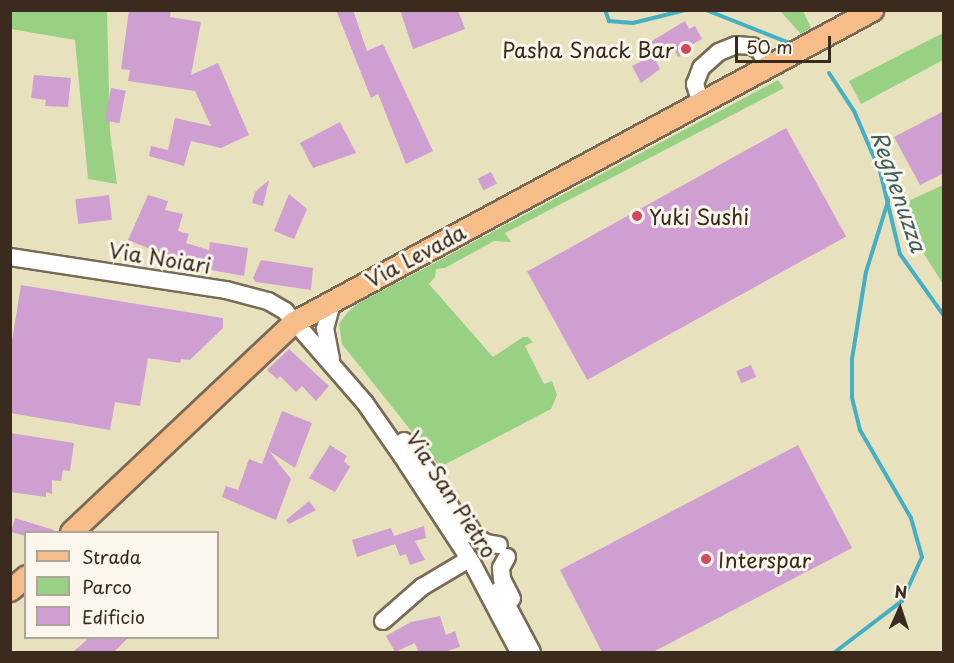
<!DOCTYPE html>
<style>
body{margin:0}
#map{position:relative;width:954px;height:663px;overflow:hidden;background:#e8e1be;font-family:"Playpen Sans",sans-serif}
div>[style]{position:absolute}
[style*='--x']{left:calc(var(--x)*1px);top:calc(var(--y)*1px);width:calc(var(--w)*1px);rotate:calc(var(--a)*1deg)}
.green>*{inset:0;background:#99d184}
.stream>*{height:4px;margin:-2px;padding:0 2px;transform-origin:2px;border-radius:2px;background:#45afc4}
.building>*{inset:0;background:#d09fd2;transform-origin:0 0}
.roads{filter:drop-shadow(2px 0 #786a56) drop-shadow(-2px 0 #786a56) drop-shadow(0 2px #786a56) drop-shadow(0 -2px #786a56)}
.minor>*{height:16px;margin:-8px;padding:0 8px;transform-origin:8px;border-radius:8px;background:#fff}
.major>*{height:21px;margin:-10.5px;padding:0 10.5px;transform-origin:10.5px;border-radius:10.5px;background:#f7bd88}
.dots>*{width:16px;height:16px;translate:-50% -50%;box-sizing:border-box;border:3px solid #fbf7ec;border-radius:50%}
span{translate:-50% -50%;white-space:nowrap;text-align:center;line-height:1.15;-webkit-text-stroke:6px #fbf7ec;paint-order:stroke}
.poi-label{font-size:21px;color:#3b2a1e}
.right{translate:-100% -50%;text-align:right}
.left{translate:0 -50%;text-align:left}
.street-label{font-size:21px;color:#3b2a1e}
.water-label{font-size:22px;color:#3f5f60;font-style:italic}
.frame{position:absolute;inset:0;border:12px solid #3b2a1e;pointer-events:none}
.legend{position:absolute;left:24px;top:531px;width:195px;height:108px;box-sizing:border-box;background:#fbf7ec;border:2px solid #aea59a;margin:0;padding:8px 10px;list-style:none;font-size:18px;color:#3b2a1e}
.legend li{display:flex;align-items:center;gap:12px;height:30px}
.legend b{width:30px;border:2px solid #aea59a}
.north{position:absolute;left:870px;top:579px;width:60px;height:60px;-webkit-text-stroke:4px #fbf7ec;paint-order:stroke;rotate:3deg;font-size:16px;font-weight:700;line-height:24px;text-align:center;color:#3b2a1e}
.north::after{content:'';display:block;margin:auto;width:21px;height:27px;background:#3b2a1e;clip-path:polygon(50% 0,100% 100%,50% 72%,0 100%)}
.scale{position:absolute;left:735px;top:36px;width:96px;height:27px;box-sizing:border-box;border:3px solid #3b2a1e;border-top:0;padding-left:8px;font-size:18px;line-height:21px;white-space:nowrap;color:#3b2a1e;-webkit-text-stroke:4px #fbf7ec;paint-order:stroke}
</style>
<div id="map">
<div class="green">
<div style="clip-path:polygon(10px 11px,107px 11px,110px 133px,117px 184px,88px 179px,75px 40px,11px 29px)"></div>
<div style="clip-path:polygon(780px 11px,803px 11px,811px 28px,801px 34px)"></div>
<div style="clip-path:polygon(943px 33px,943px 60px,861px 104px,849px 81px)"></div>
<div style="clip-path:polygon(778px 80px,784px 88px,505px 233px,511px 242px,494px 241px,445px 268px,436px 269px,435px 277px,429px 284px,493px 357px,523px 337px,528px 337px,533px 342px,525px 346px,544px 384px,552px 381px,557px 395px,551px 409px,440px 467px,342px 344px,339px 324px,347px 313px,357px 304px)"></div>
<div style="clip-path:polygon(943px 185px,943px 284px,909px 230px,904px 203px)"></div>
</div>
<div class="stream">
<div style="--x:605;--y:10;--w:12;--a:70"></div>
<div style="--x:609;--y:21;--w:24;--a:5"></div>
<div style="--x:633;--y:23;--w:54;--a:-14"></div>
<div style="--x:706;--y:10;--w:92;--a:21.6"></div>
<div style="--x:829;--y:73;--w:45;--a:56.7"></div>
<div style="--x:854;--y:111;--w:65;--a:66.6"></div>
<div style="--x:880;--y:171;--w:85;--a:76.5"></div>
<div style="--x:900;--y:254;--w:76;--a:54.6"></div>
<div style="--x:835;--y:652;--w:84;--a:-37.3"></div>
<div style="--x:902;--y:601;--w:48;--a:-65.6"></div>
<div style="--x:922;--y:557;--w:41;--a:-105.8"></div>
<div style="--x:911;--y:518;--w:102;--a:-120.1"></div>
<div style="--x:860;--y:430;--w:34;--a:-104"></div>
<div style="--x:852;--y:397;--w:38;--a:-90"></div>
<div style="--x:852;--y:359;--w:88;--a:-80.9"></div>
<div style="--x:866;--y:272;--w:77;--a:-72.7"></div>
</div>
<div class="building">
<div style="clip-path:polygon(129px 10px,171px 10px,170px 17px,201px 22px,191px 75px,218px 63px,249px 135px,221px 148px,191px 141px,184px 166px,149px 156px,151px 146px,168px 150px,175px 118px,211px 126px,195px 91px,128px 81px,130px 70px,121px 69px)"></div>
<div style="clip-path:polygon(336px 10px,353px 10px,367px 51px,383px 44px,433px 151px,406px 164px,378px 94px,371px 98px)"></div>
<div style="clip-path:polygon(400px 10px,458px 10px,465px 29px,413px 49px)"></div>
<div style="clip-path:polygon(685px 21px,689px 29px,695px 26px,702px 39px,687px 47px,689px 51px,678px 57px,671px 43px,637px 50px)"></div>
<div style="clip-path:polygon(653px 55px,660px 69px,641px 83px,632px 66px)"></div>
<div style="clip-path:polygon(34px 75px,71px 78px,68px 107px,45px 106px,46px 100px,31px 98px)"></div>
<div style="left:111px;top:88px;width:15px;height:33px;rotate:11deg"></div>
<div style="clip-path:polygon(944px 111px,944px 173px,920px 185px,894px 137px)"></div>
<div style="clip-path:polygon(340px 122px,356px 153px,313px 168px,300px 143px)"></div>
<div style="left:786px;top:128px;width:124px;height:296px;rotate:61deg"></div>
<div style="left:491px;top:172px;width:13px;height:15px;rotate:63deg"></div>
<div style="clip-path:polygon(269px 180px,263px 206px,252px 203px,255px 192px)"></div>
<div style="clip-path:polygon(289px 194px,307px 209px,294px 239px,274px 231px)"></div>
<div style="left:109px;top:195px;width:25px;height:34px;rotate:83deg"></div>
<div style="clip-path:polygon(148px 195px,168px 201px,165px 210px,183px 214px,178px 231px,189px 234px,186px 243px,209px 250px,210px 242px,248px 248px,244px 276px,194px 267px,128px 240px)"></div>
<div style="clip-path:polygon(261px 260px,313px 268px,311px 290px,256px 282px,253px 278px)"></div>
<div style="clip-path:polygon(21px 285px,223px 318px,223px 328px,190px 360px,181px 359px,180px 363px,148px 358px,140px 406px,115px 402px,110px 430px,10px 413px,10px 353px)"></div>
<div style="clip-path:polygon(289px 349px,329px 386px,316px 401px,302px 386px,296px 392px,280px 376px,277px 379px,267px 370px)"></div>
<div style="left:751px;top:365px;width:13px;height:16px;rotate:67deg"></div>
<div style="clip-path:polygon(282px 411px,312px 423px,295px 468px,269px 451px,291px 479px,276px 520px,222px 497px,226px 486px,238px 490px,249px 459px,262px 464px)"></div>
<div style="clip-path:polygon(10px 433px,74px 443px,70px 471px,63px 470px,61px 481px,52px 480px,52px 494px,46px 492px,46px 497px,10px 492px)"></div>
<div style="clip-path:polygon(330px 445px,347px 456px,344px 461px,350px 467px,335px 492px,309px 478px)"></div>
<div style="clip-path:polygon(798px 445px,852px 548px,653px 652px,602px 652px,560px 570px)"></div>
<div style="clip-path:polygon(309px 501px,316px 510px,289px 524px,286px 520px)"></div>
<div style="clip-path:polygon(15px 518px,54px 530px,53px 532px,26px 532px,26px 536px,11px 532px)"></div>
<div style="clip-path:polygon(424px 526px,426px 538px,415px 541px,425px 560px,410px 565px,406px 554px,400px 556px,395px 544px,357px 557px,352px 540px,391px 528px,394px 536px)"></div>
<div style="clip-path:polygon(440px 616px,446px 635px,455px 631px,460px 647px,444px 652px,418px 652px,415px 643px,395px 652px,386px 636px,411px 622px)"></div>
<div style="clip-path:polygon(89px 638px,128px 638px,114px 652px,73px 652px)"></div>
</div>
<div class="roads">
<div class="minor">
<div style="--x:701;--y:103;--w:20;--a:-108"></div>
<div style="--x:695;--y:84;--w:17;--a:-69"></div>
<div style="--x:701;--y:68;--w:24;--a:-42"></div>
<div style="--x:719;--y:52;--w:18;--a:-22"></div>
<div style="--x:736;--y:45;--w:16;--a:4"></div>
<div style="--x:752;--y:46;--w:9;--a:32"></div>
<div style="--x:760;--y:51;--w:18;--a:61"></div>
<div style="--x:10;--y:257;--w:219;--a:8.7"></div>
<div style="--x:226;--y:290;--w:43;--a:14.7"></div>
<div style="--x:268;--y:301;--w:20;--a:30"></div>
<div style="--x:285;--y:311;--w:122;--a:49"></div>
<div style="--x:365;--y:403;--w:65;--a:55.1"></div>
<div style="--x:402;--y:456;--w:128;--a:56.8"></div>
<div style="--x:472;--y:563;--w:101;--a:62.2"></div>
<div style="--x:331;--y:359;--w:31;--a:-101"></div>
<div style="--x:325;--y:329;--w:24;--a:-75"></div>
<div style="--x:331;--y:306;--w:10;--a:-37"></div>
<div style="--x:404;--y:441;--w:47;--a:51.9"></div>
<div style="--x:433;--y:478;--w:66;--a:58.7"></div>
<div style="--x:466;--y:521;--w:17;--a:59"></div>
<div style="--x:475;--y:536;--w:13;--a:32"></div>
<div style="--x:486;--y:543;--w:13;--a:9"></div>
<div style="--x:507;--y:557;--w:13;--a:119"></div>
<div style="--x:501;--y:568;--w:11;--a:85"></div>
<div style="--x:502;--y:579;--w:22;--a:63"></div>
<div style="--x:499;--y:590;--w:70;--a:62"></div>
<div style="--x:383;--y:621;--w:52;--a:-41.1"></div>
<div style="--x:422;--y:587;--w:55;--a:-30.8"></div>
</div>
<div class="major">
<div style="--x:71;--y:532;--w:306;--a:-43.3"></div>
<div style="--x:294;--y:322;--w:657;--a:-28.36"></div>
<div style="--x:10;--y:590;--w:21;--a:-41"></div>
</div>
</div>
<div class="dots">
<div style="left:686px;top:49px;background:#d1495b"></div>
<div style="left:637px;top:216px;background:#d1495b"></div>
<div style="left:706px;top:559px;background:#d1495b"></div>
</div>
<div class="poi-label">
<span class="right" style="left:674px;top:49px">Pasha Snack Bar</span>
<span class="left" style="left:649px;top:216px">Yuki Sushi</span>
<span class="left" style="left:718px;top:559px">Interspar</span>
</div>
<div class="street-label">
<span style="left:415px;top:255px;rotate:-28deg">Via Levada</span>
<span style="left:160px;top:257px;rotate:9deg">Via Noiari</span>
<span style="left:452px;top:494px;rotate:57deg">Via San Pietro</span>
</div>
<div class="water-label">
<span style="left:900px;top:191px;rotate:71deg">Reghenuzza</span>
</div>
<div class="frame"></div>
<ul class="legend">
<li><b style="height:8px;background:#f7bd88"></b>Strada</li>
<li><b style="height:16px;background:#99d184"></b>Parco</li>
<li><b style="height:16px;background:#d09fd2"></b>Edificio</li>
</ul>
<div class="north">N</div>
<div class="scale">50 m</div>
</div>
